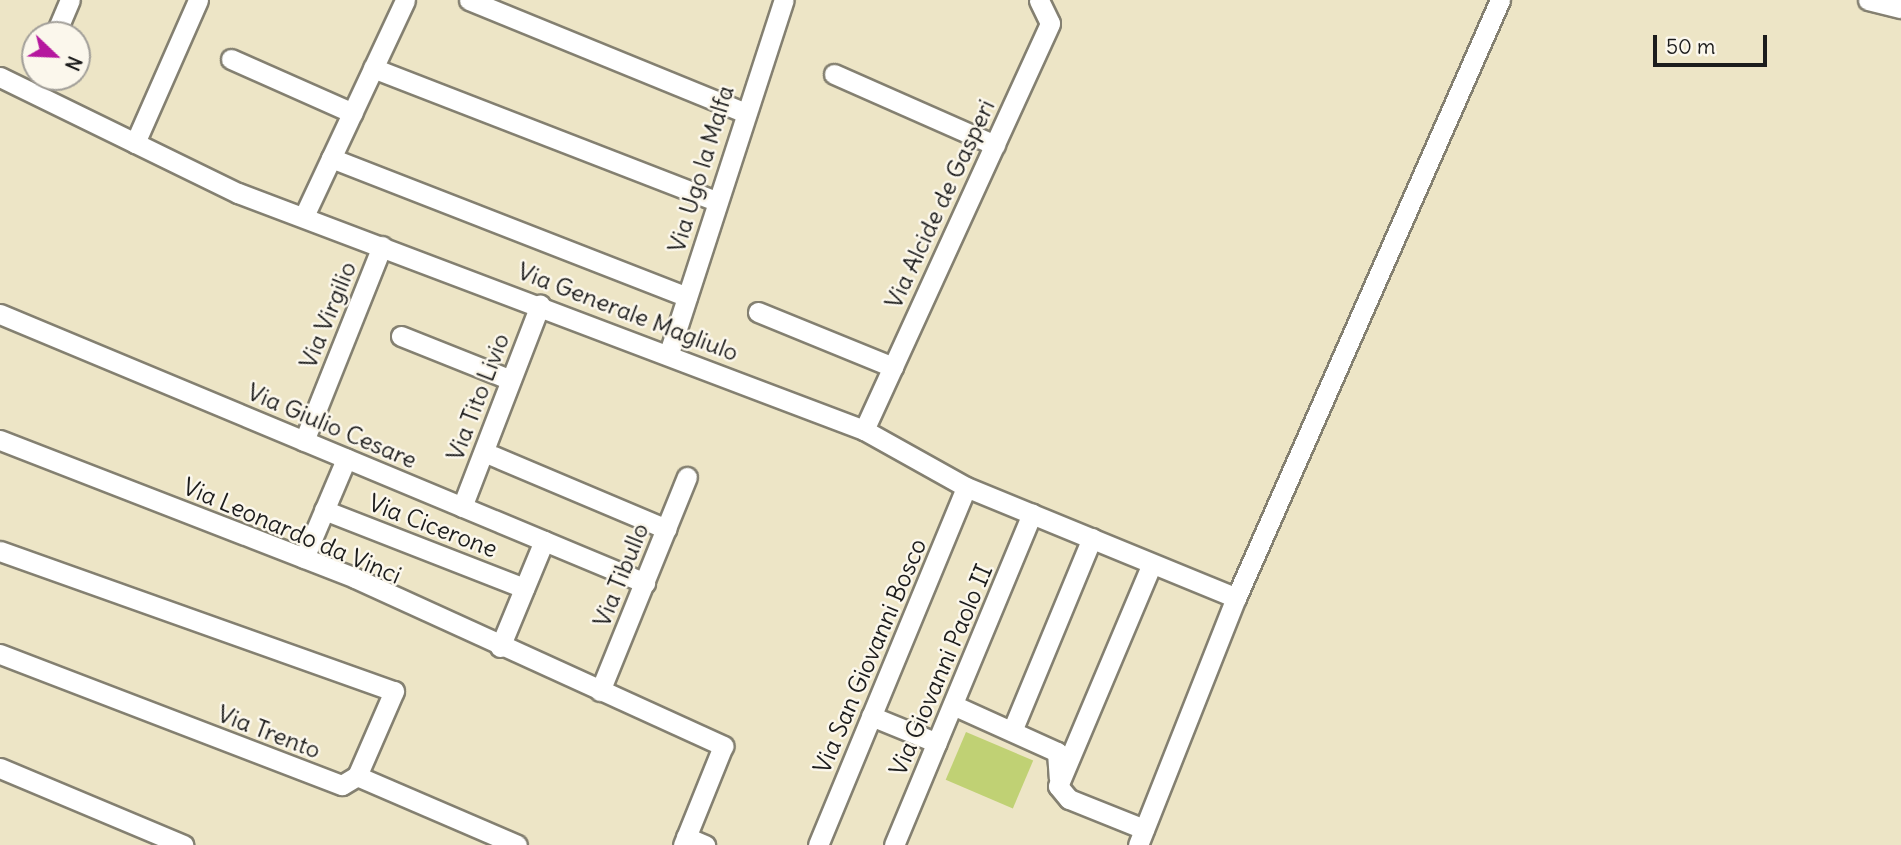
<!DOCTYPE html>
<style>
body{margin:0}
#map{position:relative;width:1901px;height:845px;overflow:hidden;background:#ede5c6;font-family:Delius,sans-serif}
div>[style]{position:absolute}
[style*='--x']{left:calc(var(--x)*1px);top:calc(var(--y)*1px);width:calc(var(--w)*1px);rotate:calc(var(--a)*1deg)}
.green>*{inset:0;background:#c0d174;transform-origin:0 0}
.roads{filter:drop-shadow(2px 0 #848071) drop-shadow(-2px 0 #848071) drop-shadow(0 2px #848071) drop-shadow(0 -2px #848071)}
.minor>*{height:19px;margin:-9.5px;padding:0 9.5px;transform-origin:9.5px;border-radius:9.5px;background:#fff}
span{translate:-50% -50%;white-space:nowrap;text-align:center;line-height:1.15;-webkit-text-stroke:5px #fbf7ec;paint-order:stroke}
.street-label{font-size:24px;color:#1c1c1c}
.north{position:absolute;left:21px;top:21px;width:70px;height:70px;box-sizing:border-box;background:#fbf7ec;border:2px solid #a29f99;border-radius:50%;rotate:113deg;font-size:19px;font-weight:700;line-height:28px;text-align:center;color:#1c1c1c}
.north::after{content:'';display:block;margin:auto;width:24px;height:32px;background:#b5179e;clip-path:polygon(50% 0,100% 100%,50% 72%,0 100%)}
.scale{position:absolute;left:1653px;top:35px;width:114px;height:32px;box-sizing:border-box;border:4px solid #1c1c1c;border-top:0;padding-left:9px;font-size:21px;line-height:24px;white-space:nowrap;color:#1c1c1c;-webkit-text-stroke:5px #fbf7ec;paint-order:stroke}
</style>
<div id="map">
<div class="green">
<div style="left:966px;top:732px;width:73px;height:52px;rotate:23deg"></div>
</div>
<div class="roads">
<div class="minor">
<div style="--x:469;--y:0;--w:296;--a:22.2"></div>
<div style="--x:1868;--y:0;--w:34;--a:14"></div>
<div style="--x:55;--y:35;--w:38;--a:-67"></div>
<div style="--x:231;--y:59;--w:133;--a:23.9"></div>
<div style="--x:373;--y:68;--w:368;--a:21.2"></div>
<div style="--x:834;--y:74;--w:176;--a:23.8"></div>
<div style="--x:0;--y:77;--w:265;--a:26"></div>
<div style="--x:238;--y:193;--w:669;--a:20.74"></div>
<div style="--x:864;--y:430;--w:117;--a:29.2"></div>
<div style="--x:966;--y:487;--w:292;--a:22.3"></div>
<div style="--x:135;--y:143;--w:156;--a:-66.2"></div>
<div style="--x:331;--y:158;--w:382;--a:21.3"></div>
<div style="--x:304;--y:216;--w:238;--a:-64.9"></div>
<div style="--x:758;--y:312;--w:146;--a:22.2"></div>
<div style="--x:0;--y:314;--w:699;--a:22.64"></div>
<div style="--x:401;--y:336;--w:118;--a:21.8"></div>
<div style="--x:669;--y:353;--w:371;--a:-72"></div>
<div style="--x:864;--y:430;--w:447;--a:-65.4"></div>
<div style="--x:1050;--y:23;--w:25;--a:-116"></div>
<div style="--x:0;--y:440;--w:381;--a:21.2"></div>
<div style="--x:355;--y:578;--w:405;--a:24.5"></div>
<div style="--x:723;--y:746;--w:107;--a:112"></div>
<div style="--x:304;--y:441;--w:210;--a:-68.2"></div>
<div style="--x:484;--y:452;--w:198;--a:22.9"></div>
<div style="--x:462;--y:507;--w:217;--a:-68.9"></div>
<div style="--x:324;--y:510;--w:215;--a:21.3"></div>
<div style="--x:0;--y:551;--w:418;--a:19.6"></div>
<div style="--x:394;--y:691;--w:93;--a:113.5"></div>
<div style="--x:304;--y:558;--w:108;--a:-67"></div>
<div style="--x:500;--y:647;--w:115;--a:-67.5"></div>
<div style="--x:0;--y:654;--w:366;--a:21"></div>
<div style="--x:342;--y:785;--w:17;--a:-31"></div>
<div style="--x:357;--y:776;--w:174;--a:23.3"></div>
<div style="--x:600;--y:691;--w:231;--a:-67.9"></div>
<div style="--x:953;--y:705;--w:114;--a:24.3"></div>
<div style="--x:1057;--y:752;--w:26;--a:86"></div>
<div style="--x:871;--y:716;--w:71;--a:22.2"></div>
<div style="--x:1012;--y:731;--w:209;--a:-67.5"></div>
<div style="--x:0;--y:768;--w:199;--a:22.8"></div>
<div style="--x:1058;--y:786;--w:241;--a:-67.1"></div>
<div style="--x:1058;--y:786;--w:17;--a:50"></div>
<div style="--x:1069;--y:799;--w:81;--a:21.8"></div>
<div style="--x:686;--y:837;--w:21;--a:23"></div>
<div style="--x:818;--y:845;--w:387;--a:-67.5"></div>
<div style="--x:894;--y:845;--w:359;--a:-67.4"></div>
<div style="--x:1138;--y:845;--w:266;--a:-68.4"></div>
<div style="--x:1236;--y:598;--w:654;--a:-66.18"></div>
</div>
</div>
<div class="street-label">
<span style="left:701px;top:169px;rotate:-73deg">Via Ugo la Malfa</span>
<span style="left:940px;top:204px;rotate:-65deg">Via Alcide de Gasperi</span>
<span style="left:628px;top:312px;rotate:21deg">Via Generale Magliulo</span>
<span style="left:328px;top:315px;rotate:-68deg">Via Virgilio</span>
<span style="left:478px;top:397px;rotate:-69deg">Via Tito Livio</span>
<span style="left:332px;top:426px;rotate:23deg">Via Giulio Cesare</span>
<span style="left:433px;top:526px;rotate:21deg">Via Cicerone</span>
<span style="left:292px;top:531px;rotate:23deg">Via Leonardo da Vinci</span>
<span style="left:621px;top:575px;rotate:-68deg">Via Tibullo</span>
<span style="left:870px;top:656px;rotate:-67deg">Via San Giovanni Bosco</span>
<span style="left:941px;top:670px;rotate:-67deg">Via Giovanni Paolo II</span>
<span style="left:269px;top:732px;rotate:21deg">Via Trento</span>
</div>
<div class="north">N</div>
<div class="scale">50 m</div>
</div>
